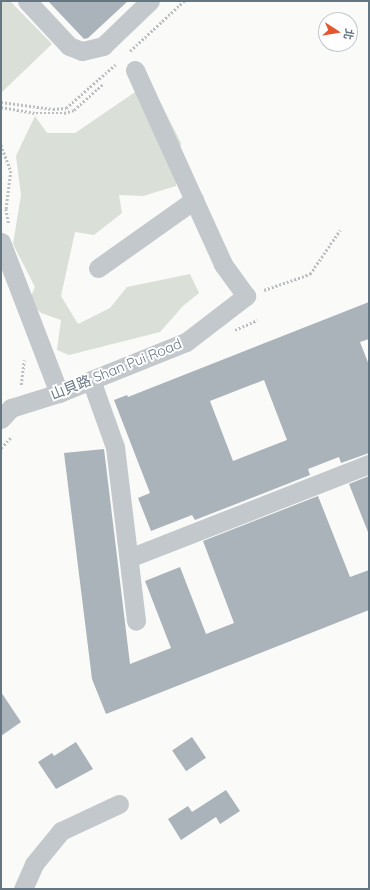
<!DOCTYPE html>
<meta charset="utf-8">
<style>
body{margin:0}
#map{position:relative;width:370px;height:890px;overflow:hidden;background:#fafaf8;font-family:Quicksand,"Noto Sans TC",sans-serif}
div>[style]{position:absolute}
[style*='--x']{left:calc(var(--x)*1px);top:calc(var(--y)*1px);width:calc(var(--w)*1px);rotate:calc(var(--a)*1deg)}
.green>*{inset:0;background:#dadfd7}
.building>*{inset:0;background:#aab3b9;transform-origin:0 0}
.path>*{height:2.5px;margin-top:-1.25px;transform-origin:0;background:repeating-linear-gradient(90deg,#bbbfc2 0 2px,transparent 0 4px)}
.minor>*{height:19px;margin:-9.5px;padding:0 9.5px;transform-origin:9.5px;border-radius:9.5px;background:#c3c8cc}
span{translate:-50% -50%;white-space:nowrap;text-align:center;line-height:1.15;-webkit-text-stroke:4px #fff;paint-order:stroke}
.street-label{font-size:14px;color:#657683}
.frame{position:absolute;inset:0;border:2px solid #657683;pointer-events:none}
.north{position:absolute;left:318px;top:12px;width:40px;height:40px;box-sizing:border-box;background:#fff;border:1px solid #c1c8cd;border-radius:50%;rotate:102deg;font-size:11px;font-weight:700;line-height:16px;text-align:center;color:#657683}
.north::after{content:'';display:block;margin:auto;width:14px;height:18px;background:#e4572e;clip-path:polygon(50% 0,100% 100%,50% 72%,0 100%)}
</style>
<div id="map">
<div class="green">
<div style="clip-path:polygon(1px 1px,10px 1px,52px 44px,1px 93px)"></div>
<div style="clip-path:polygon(150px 82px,181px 143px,176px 186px,143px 196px,119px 195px,122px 213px,94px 235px,75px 232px,61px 296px,78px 324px,110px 308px,127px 287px,190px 274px,199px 293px,183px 306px,160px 332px,69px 355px,57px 350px,61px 320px,41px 313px,29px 301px,35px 287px,13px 244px,21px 195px,16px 156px,35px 116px,47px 133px,75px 133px)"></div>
</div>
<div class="building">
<div style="clip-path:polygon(48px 1px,128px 1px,88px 38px,84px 39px)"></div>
<div style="clip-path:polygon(evenodd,369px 302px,369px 339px,360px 342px,369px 365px,369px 453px,341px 463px,339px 457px,308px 469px,310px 475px,195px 520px,192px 515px,151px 531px,138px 498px,150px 493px,114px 400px,127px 395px,128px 397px,369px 302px,264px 380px,287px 440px,233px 461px,210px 401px,264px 380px)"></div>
<div style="clip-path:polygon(104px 449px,130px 664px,171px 648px,145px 581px,180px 567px,206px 634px,234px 623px,203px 541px,318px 496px,350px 577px,369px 570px,369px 610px,106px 714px,92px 679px,64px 453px)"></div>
<div style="clip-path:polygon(369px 476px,369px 531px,368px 532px,349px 484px)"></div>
<div style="clip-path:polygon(1px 692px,21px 722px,1px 736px)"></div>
<div style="left:192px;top:737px;width:25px;height:24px;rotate:56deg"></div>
<div style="clip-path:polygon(76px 742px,93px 769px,56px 789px,38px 762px,52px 753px,54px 756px)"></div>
<div style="clip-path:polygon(226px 790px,240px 811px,220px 824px,216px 817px,181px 840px,168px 819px,188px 806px,192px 812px)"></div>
</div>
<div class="path">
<div style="--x:130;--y:51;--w:74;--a:-42.8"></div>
<div style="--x:1;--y:102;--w:52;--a:7.7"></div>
<div style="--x:53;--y:109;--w:13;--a:-4"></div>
<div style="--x:66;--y:108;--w:67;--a:-41.3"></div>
<div style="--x:1;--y:107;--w:36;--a:10"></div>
<div style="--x:36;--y:113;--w:28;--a:0"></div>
<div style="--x:64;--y:113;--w:10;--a:-17"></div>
<div style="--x:74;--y:110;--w:38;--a:-42"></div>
<div style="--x:1;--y:145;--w:28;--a:69"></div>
<div style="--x:11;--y:171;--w:38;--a:97"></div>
<div style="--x:6;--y:209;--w:16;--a:79"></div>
<div style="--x:264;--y:290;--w:49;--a:-19.2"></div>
<div style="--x:310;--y:274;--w:53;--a:-55.7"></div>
<div style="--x:235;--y:330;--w:24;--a:-24"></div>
<div style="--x:21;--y:385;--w:25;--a:-83"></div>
<div style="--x:1;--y:448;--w:16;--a:-47"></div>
</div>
<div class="minor">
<div style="--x:27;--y:1;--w:62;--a:47"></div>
<div style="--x:69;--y:46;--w:14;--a:21"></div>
<div style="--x:82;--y:51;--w:22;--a:-13"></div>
<div style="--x:103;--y:46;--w:65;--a:-43.8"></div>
<div style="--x:1;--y:242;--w:162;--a:69"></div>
<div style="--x:98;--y:268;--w:118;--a:-35.3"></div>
<div style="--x:91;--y:380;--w:71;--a:70.3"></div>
<div style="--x:115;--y:447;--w:175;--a:83.1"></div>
<div style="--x:1;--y:419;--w:15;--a:-48"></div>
<div style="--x:11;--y:408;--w:50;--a:-17.4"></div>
<div style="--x:59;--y:393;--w:137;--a:-21.9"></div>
<div style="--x:186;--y:342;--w:76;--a:-37.5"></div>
<div style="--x:246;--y:296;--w:39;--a:-126"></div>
<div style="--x:223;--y:264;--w:213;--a:-114.4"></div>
<div style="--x:129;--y:558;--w:258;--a:-21.4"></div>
<div style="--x:23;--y:889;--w:27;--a:-66"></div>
<div style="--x:34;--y:864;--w:43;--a:-50.7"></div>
<div style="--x:61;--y:831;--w:64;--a:-25"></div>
</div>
<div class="street-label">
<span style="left:116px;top:369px;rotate:-22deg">山貝路 Shan Pui Road</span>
</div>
<div class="frame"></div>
<div class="north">北</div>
</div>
